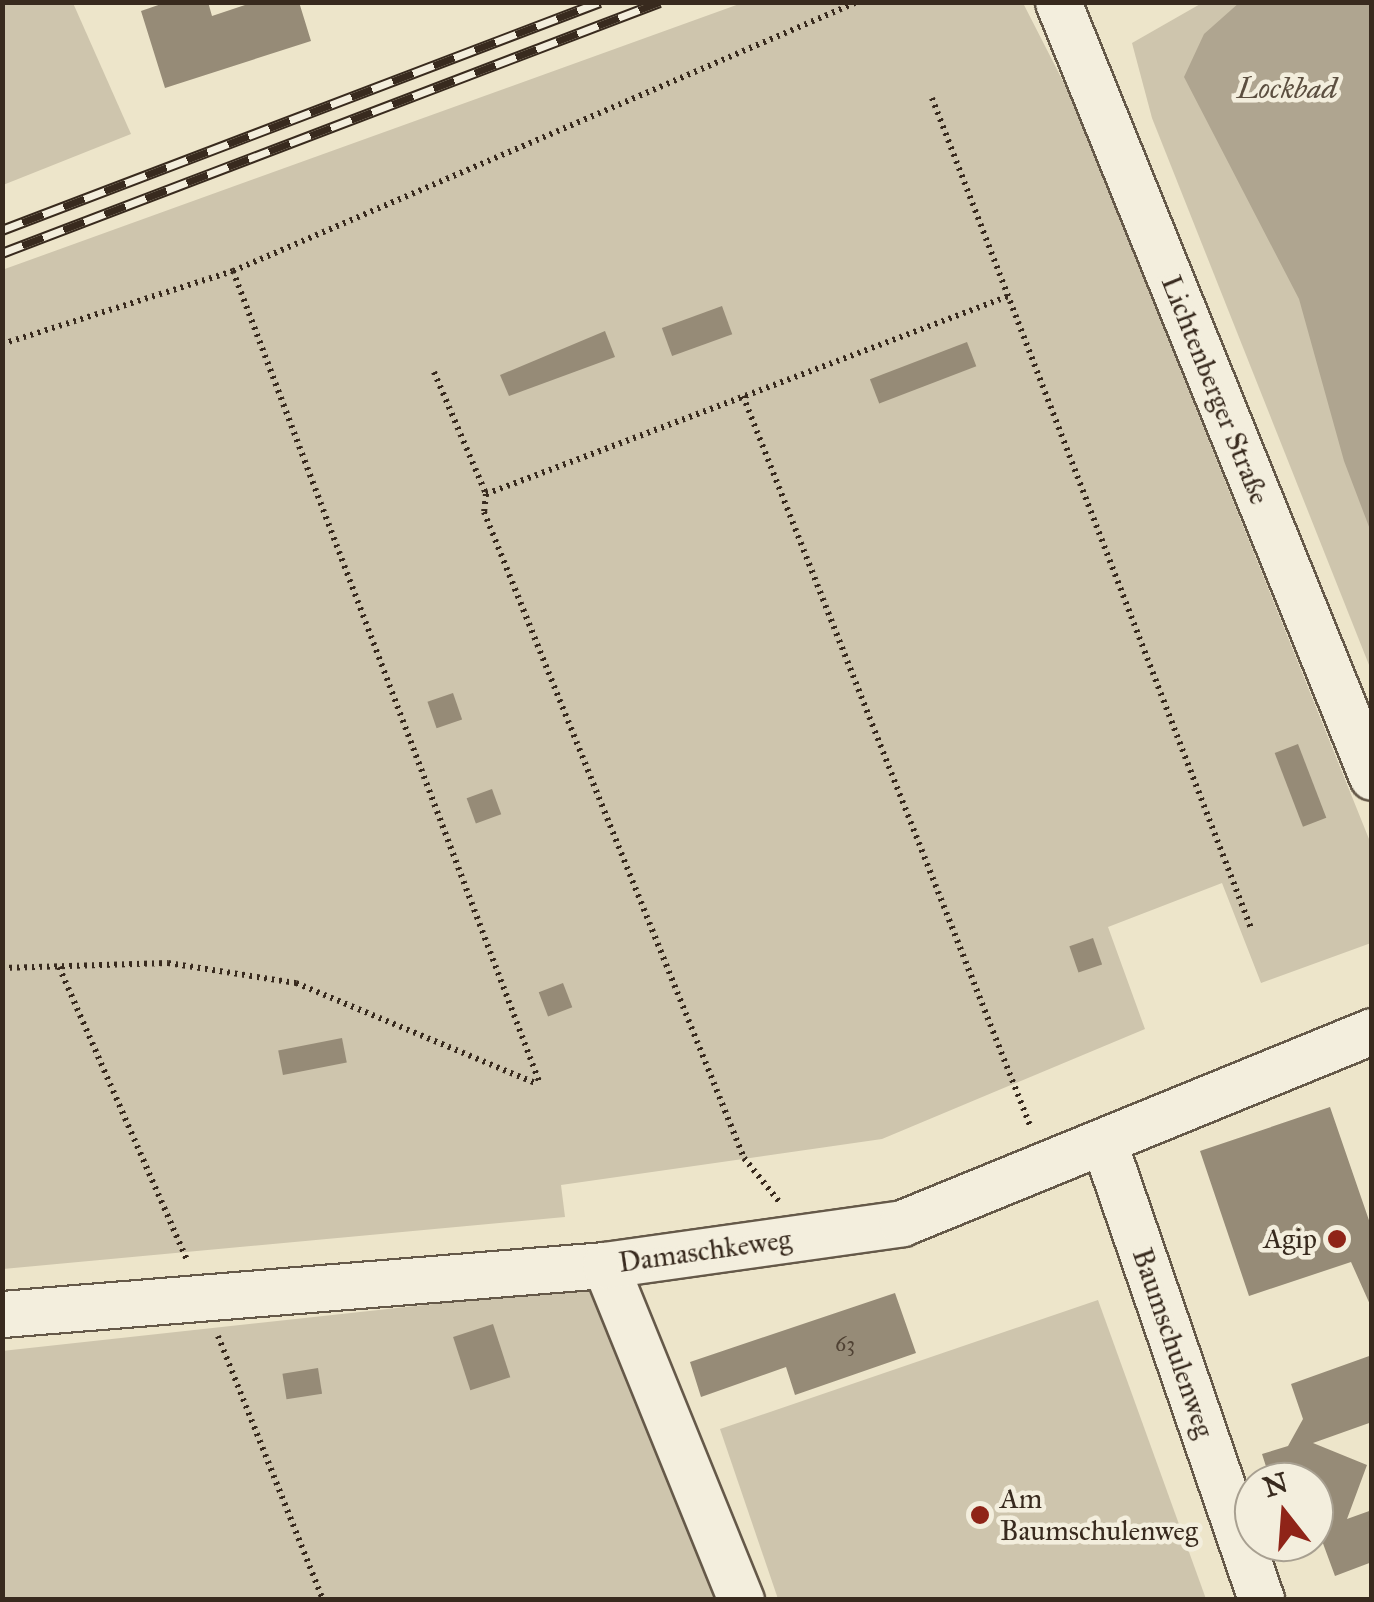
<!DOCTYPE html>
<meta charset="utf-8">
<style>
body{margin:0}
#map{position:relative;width:1374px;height:1602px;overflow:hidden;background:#ede5ca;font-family:"IM FELL Great Primer",serif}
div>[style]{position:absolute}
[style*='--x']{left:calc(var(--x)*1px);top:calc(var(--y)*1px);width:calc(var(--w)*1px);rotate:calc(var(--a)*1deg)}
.green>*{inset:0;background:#cec5ad}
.water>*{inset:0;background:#afa590}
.building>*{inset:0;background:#968b77;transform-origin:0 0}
.path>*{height:6px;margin-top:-3px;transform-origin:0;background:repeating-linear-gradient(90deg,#382a1e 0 2.5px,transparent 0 7.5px)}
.roads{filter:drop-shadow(2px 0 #655949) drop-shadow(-2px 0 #655949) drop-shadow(0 2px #655949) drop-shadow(0 -2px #655949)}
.minor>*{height:45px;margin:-22.5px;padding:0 22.5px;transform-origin:22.5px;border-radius:22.5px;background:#f3eedd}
.rail>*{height:11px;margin-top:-5.5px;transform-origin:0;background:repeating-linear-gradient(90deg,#f3eedd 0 22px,#382a1e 0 44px);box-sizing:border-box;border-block:2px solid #382a1e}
.dots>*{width:28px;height:28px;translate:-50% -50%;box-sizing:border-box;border:5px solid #f3eedd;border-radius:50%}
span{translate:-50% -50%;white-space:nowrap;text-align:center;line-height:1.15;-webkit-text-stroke:9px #f3eedd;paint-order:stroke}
.number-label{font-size:22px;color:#504234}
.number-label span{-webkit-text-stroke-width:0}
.street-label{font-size:28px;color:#382a1e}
.poi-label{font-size:28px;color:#382a1e}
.right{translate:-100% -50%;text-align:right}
.left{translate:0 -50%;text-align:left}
.water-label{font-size:30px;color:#5c4f40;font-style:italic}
.frame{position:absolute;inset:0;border:5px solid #382a1e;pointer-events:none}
.north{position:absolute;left:1234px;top:1462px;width:100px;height:100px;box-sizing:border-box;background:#f3eedd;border:2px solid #a8a091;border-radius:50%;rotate:343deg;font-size:28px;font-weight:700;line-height:40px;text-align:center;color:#382a1e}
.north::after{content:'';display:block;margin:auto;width:35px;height:45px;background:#8f2418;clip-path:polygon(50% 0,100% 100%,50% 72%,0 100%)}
</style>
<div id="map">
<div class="green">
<div style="clip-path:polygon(3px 2px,73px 3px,131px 134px,3px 185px)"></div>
<div style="clip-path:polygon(742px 3px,1023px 3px,1069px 93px,1371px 844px,1371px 943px,1261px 983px,1222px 883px,1108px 927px,1145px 1029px,882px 1139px,561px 1185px,565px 1217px,3px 1269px,2px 270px)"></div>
<div style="clip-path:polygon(1202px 3px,1371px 3px,1371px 670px,1152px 118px,1132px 43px)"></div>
<div style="clip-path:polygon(599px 1286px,728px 1599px,3px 1599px,2px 1351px)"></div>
<div style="clip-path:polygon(1098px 1300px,1206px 1599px,778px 1599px,720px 1429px)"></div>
</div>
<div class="water">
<div style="clip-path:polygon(1240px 2px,1371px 5px,1371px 532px,1344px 461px,1299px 299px,1184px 77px,1204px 34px)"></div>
</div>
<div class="building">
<div style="clip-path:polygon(167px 2px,208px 2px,212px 16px,254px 2px,299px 2px,311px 41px,165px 88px,141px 11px)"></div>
<div style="left:722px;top:306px;width:30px;height:64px;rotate:70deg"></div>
<div style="clip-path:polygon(605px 331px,615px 357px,509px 396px,500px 375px)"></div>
<div style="left:967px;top:342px;width:26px;height:104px;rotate:69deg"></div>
<div style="left:453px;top:693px;width:28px;height:27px;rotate:71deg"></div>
<div style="left:1298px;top:744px;width:79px;height:25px;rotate:69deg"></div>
<div style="left:492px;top:789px;width:27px;height:27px;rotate:70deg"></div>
<div style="left:1093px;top:938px;width:28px;height:25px;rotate:71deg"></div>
<div style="left:563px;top:983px;width:26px;height:26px;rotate:69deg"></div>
<div style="left:342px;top:1038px;width:25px;height:65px;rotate:79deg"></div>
<div style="clip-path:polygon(1330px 1107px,1372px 1229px,1372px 1309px,1351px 1262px,1249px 1296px,1200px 1151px)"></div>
<div style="clip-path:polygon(895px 1293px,916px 1353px,795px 1395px,786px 1367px,701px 1397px,690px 1362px)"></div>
<div style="left:493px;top:1324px;width:56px;height:42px;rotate:72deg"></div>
<div style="clip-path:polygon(1372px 1355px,1372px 1422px,1313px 1443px,1367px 1465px,1347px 1519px,1372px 1510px,1372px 1562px,1335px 1576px,1314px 1519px,1314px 1482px,1271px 1482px,1262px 1454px,1288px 1446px,1303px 1419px,1291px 1384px)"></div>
<div style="left:318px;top:1368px;width:26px;height:36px;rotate:81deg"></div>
</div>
<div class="path">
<div style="--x:932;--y:98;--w:889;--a:68.98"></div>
<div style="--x:233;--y:271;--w:869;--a:69.31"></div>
<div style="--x:2;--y:344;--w:242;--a:-17.5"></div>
<div style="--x:233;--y:271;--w:680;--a:-23.32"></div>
<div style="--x:434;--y:372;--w:133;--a:66.9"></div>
<div style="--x:486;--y:494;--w:18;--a:96"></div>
<div style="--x:484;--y:512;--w:696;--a:68.08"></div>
<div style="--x:744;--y:1158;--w:59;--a:51.2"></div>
<div style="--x:743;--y:396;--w:787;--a:68.52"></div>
<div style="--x:486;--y:494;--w:559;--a:-20.74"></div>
<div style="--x:59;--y:967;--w:320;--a:66.4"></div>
<div style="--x:2;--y:968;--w:166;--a:-1.7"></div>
<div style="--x:168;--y:963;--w:130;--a:8.9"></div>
<div style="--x:296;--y:983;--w:262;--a:22.7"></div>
<div style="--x:218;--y:1336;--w:284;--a:68.3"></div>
</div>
<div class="roads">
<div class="minor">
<div style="--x:1058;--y:2;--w:836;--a:67.94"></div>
<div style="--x:1104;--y:1143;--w:483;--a:71"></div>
<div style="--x:605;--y:1265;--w:362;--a:67.9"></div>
<div style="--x:2;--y:1314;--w:605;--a:-4.65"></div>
<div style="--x:605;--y:1265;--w:300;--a:-8"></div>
<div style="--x:902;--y:1223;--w:508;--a:-22.22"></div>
</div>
</div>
<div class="rail">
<div style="--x:2;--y:230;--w:640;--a:-20.87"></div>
<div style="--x:2;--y:253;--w:704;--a:-20.88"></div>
</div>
<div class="dots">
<div style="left:1337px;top:1239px;background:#8f2418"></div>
<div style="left:980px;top:1515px;background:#8f2418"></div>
</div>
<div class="number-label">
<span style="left:845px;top:1344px">63</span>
</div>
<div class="street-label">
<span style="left:1215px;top:390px;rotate:68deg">Lichtenberger Straße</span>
<span style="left:705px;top:1251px;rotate:-8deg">Damaschkeweg</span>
<span style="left:1173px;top:1343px;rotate:71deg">Baumschulenweg</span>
</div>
<div class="poi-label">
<span class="right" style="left:1317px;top:1239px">Agip</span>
<span class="left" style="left:1000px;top:1515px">Am<br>Baumschulenweg</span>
</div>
<div class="water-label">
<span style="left:1287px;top:88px">Lockbad</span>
</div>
<div class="frame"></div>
<div class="north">N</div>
</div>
